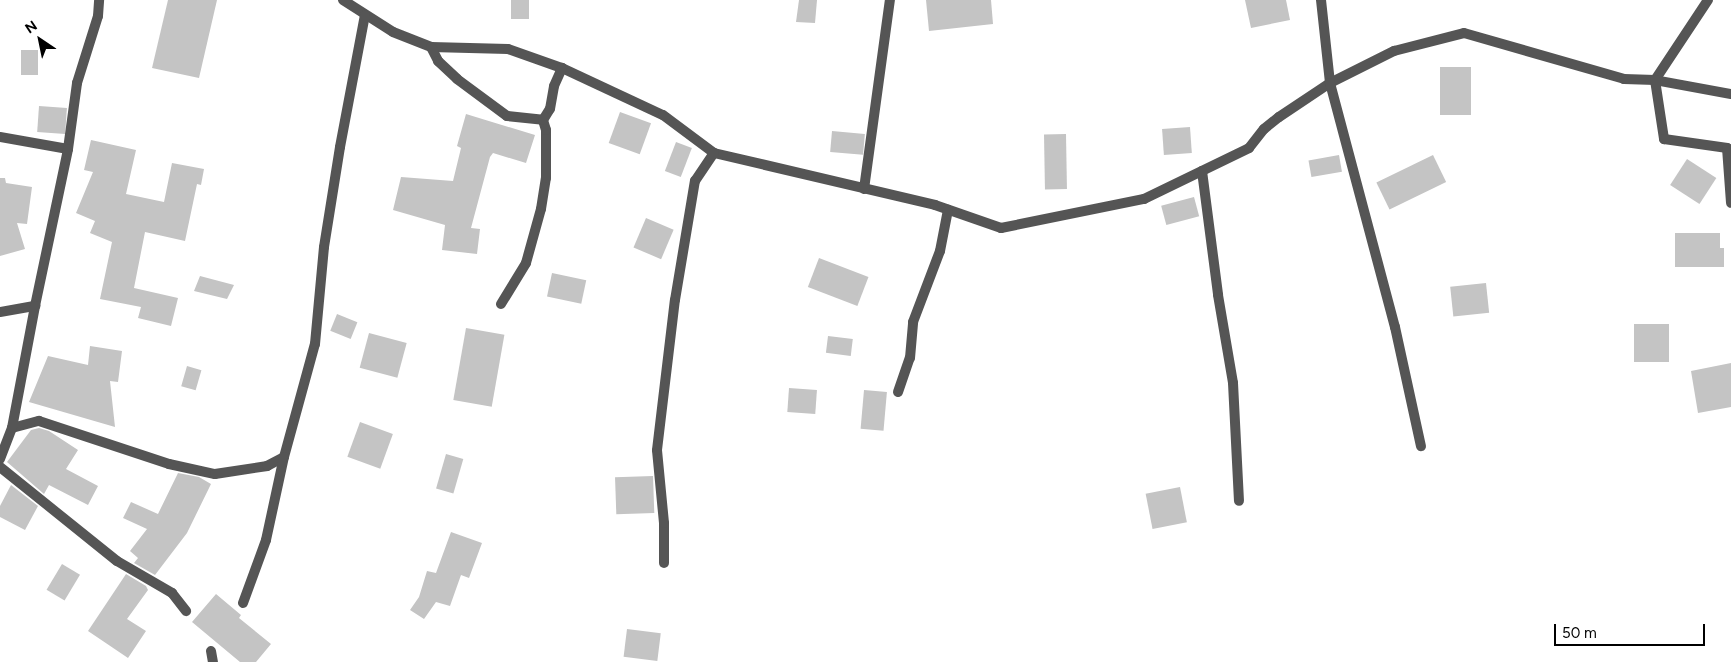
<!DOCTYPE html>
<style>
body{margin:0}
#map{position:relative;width:1731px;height:662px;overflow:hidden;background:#fff;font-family:Figtree,sans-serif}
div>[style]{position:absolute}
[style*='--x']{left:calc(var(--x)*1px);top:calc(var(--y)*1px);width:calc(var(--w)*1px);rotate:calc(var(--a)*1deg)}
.building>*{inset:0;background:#c4c4c4;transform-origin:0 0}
.street>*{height:10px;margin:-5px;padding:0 5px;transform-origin:5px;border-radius:5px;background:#555}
span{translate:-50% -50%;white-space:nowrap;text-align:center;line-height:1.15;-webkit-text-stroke:4px #fff;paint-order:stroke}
.north{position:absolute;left:15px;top:15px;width:50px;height:50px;-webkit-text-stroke:4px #fff;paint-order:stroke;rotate:326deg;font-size:14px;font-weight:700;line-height:20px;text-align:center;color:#000}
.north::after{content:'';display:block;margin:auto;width:18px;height:22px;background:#000;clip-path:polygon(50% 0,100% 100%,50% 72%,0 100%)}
.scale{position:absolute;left:1554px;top:624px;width:151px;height:22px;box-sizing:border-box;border:2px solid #000;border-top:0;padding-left:6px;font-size:15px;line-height:18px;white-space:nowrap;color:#000;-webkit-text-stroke:4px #fff;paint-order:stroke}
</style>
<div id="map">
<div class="building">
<div style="clip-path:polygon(168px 0,217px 0,199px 78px,152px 68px)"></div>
<div style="left:511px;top:0;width:18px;height:19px"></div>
<div style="clip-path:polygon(799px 0,817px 0,815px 23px,796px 22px)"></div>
<div style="clip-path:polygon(926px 0,991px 0,993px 24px,929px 31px)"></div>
<div style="clip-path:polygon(1245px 0,1286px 0,1290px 20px,1251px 28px)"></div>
<div style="left:21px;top:50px;width:17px;height:25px"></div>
<div style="left:1440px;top:67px;width:31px;height:48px"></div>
<div style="left:39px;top:106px;width:28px;height:26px;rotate:4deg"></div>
<div style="left:620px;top:112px;width:33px;height:33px;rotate:20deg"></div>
<div style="clip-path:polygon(466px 114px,535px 135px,526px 163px,493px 153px,490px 157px,471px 228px,480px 229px,477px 254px,442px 250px,445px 225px,393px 210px,401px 177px,453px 181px,461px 148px,457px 146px)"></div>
<div style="left:1190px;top:127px;width:26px;height:28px;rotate:86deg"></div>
<div style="left:832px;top:131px;width:33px;height:21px;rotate:5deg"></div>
<div style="left:1066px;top:134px;width:55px;height:22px;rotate:89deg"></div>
<div style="clip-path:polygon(91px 140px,136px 150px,126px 194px,164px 202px,172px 163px,204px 169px,201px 185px,197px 184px,185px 241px,145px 232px,134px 288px,178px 298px,171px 326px,138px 318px,141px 307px,100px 299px,112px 242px,90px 233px,95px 221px,76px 213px,93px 172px,84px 170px)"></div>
<div style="left:676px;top:142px;width:17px;height:31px;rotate:21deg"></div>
<div style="left:1339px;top:155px;width:17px;height:31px;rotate:80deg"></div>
<div style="left:1433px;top:155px;width:30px;height:63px;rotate:64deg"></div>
<div style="left:1687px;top:159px;width:35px;height:31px;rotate:33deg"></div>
<div style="clip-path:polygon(0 178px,5px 178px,6px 183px,32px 187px,27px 224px,17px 223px,25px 249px,0 256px)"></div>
<div style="left:1194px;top:197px;width:20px;height:34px;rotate:75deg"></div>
<div style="left:646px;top:218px;width:30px;height:32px;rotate:23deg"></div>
<div style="clip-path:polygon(1675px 233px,1720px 233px,1720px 248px,1724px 248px,1724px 267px,1675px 267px)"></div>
<div style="left:819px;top:258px;width:53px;height:31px;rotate:21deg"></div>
<div style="left:552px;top:273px;width:35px;height:24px;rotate:12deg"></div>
<div style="clip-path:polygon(200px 276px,234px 285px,227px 299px,194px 291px)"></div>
<div style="left:1486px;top:283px;width:30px;height:36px;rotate:84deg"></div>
<div style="left:337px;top:314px;width:22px;height:18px;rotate:22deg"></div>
<div style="left:1634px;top:324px;width:35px;height:38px"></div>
<div style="left:466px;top:328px;width:39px;height:73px;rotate:10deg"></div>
<div style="left:369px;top:333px;width:39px;height:36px;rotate:15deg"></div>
<div style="left:828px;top:336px;width:25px;height:17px;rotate:7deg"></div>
<div style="clip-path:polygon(90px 346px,122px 351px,118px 382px,110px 381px,115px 427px,29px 402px,48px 356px,88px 365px)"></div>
<div style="clip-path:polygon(1731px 363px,1731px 407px,1698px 413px,1691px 371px)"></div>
<div style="left:187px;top:366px;width:15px;height:21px;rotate:16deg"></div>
<div style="left:789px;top:388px;width:28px;height:24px;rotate:4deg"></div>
<div style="left:864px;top:390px;width:23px;height:39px;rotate:5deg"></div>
<div style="left:360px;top:422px;width:35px;height:37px;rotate:20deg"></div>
<div style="clip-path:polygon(39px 428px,49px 431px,78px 450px,66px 469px,98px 486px,88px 505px,49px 485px,44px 494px,7px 462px,31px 430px)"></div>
<div style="left:446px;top:454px;width:18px;height:36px;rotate:16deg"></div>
<div style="clip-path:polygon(178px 473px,199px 477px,211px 484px,187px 533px,155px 575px,134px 563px,138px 558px,130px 551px,147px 529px,123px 518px,131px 502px,158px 514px)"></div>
<div style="left:653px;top:476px;width:37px;height:38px;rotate:88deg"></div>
<div style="clip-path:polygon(11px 485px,38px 506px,25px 530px,0 517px,0 506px)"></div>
<div style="left:1180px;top:487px;width:36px;height:35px;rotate:79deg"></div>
<div style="clip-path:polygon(451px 532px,482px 543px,469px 578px,461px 575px,450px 606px,436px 602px,424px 619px,410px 610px,419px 597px,427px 571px,436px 573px)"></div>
<div style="left:62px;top:564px;width:21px;height:30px;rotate:31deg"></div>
<div style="clip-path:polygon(126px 574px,146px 586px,148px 590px,127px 619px,146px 631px,128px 658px,88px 631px)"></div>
<div style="clip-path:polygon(216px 594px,241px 615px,239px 618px,271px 644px,256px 662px,240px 662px,192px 622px)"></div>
<div style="left:627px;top:629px;width:34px;height:28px;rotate:7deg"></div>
</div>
<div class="street">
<div style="--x:343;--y:0;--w:59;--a:32.6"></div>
<div style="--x:393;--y:32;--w:41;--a:21.5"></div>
<div style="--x:431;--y:47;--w:77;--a:1.5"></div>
<div style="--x:508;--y:49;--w:57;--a:19.4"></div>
<div style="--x:562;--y:68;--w:111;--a:25"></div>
<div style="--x:663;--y:115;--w:64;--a:36.7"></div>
<div style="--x:714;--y:153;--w:227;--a:13.2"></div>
<div style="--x:935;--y:205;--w:70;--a:19.2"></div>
<div style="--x:1001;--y:228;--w:146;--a:-11.5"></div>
<div style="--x:1144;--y:199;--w:117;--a:-25.9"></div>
<div style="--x:1249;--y:148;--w:24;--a:-52"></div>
<div style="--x:1264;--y:129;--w:19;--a:-39"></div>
<div style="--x:1279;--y:117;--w:61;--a:-33.7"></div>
<div style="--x:1330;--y:83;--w:72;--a:-26.6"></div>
<div style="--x:1394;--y:51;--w:72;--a:-14.4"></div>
<div style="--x:1464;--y:33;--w:166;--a:16"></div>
<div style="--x:1624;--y:79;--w:31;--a:2"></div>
<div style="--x:1655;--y:80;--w:96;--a:-56.5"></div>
<div style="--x:1321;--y:0;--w:83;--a:83.8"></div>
<div style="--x:1330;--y:83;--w:253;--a:75.1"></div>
<div style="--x:1395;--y:327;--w:122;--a:77.7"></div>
<div style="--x:431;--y:47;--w:16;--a:63"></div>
<div style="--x:438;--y:61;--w:26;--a:43"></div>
<div style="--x:457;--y:79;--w:62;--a:36.5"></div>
<div style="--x:507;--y:116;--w:36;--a:6"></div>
<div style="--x:1731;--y:94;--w:77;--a:-169.6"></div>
<div style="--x:1655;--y:80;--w:60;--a:81.3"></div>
<div style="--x:1664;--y:139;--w:64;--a:8.1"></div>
<div style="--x:1727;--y:148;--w:55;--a:85.8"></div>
<div style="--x:0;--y:137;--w:69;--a:10"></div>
<div style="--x:68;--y:149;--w:67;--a:-82.2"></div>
<div style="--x:77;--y:83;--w:70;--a:-72.6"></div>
<div style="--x:98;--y:16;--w:16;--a:-86"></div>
<div style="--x:1202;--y:171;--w:125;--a:82.6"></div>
<div style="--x:1218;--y:295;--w:89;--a:80.3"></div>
<div style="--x:1233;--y:383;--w:118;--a:87.1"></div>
<div style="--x:864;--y:189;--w:191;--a:-82.2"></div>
<div style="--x:501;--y:304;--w:48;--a:-58.6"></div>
<div style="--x:526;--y:263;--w:56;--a:-74.5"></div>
<div style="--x:541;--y:209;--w:31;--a:-81"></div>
<div style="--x:546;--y:178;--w:48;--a:-90"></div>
<div style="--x:546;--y:130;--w:10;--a:-107"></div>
<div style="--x:543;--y:120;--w:13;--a:-58"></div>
<div style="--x:550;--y:109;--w:23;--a:-80"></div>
<div style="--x:554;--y:86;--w:20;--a:-66"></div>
<div style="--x:0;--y:312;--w:36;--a:-10"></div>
<div style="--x:35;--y:306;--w:160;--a:-78.1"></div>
<div style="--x:898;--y:392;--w:36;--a:-71"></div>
<div style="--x:910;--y:358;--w:36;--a:-85"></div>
<div style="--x:913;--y:322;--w:76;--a:-69.2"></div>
<div style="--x:940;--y:251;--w:42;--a:-79"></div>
<div style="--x:12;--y:428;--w:28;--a:-15"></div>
<div style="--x:39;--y:421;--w:137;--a:18.3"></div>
<div style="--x:169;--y:464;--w:47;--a:12.3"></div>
<div style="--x:215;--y:474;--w:53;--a:-8.7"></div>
<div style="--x:267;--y:466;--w:19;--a:-28"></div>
<div style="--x:284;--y:457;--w:117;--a:-74.7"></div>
<div style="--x:315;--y:344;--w:97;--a:-84.7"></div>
<div style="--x:324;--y:247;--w:101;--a:-80.9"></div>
<div style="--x:340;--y:147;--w:134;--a:-79.3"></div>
<div style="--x:0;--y:459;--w:33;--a:-69"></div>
<div style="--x:12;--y:428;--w:124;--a:-79.3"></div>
<div style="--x:0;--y:467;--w:150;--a:38.8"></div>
<div style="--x:117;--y:561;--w:64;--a:30.2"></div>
<div style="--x:172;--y:593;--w:23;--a:52"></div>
<div style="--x:664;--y:563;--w:40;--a:-90"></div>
<div style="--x:664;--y:523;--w:73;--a:-95.5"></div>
<div style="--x:657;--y:450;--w:151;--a:-83.2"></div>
<div style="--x:675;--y:300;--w:121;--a:-80.5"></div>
<div style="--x:695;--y:181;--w:34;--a:-56"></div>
<div style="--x:243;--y:603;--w:67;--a:-69.9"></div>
<div style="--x:266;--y:540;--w:85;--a:-77.8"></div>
<div style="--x:211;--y:651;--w:11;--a:80"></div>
</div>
<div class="north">N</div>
<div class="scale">50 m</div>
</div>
